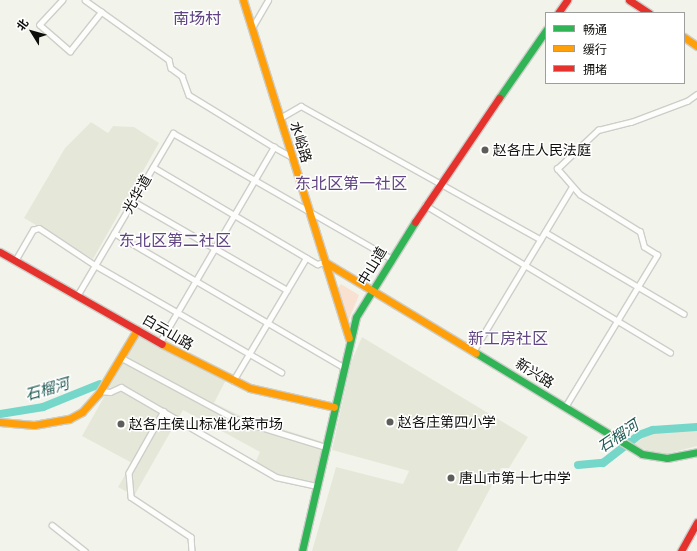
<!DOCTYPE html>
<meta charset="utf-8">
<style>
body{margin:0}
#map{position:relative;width:697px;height:551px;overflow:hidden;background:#f2f4ec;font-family:"Libre Baskerville","Noto Sans SC",serif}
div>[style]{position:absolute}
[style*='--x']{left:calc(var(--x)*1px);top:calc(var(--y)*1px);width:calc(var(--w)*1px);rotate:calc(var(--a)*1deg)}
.built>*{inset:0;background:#e5e8d9}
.green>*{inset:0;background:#f9e1d1}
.river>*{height:8px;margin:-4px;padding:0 4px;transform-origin:4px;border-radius:4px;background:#75d6ca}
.roads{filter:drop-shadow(1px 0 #cdcec9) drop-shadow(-1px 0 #cdcec9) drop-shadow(0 1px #cdcec9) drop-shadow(0 -1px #cdcec9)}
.street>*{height:4.5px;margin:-2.25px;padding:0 2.25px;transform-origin:2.25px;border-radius:2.25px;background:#fdfdfc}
.fast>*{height:7px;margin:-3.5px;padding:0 3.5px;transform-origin:3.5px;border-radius:3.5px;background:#30b455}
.slow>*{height:7px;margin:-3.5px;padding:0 3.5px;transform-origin:3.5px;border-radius:3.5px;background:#ff9f0a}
.jam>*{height:7px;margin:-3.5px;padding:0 3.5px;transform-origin:3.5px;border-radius:3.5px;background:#e5322d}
.dots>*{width:11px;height:11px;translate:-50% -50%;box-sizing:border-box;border:2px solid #fff;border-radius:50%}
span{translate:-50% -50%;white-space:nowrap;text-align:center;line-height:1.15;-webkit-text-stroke:3px #fff;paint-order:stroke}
.street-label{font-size:14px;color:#0d0e0a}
.poi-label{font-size:14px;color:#0d0e0a}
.left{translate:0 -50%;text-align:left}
.water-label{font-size:15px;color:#235b54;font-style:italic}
.quarter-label{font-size:16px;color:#604481}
.legend{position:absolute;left:545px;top:12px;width:140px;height:72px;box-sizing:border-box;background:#fff;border:1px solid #9e9f9d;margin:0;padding:5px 7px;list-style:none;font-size:12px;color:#0d0e0a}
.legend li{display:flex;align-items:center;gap:8px;height:20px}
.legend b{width:20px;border:1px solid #9e9f9d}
.north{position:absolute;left:12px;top:12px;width:40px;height:40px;-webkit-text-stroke:3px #fff;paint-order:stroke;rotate:307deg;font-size:11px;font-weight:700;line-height:16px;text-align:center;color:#0d0e0a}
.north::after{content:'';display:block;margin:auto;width:14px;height:18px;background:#0d0e0a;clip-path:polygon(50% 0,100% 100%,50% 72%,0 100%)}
</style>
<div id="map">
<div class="built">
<div style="clip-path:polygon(91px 122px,108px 133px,113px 126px,134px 127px,159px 143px,93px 259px,24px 218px,65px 148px)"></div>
<div style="clip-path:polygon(140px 333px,226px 380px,214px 403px,241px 416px,323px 442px,314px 483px,275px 475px,255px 463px,260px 452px,183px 410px,134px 496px,118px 487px,132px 463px,82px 436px)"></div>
<div style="clip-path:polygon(362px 337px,528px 437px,509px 468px,501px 468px,457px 551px,312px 551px,336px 467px,403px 484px,409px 471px,332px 450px,351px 362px)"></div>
<div style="clip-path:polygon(697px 431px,697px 446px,666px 454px,652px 453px,634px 444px,652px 432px)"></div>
</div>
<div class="green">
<div style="clip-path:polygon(341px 284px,359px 295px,348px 322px,337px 289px)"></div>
</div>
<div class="river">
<div style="--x:0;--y:414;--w:44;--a:-9.2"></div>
<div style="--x:43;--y:407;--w:61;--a:-22"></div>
<div style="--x:578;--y:465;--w:25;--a:-5"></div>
<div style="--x:603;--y:463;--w:46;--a:-37.9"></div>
<div style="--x:639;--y:435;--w:15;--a:-20"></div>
<div style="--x:653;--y:430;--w:44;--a:-3.9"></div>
</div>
<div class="roads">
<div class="street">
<div style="--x:63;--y:0;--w:34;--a:133"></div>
<div style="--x:40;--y:25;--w:40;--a:41"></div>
<div style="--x:70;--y:51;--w:50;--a:-51.5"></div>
<div style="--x:85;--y:0;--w:103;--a:35.5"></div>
<div style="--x:169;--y:60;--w:8;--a:76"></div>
<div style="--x:171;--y:68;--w:14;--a:36"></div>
<div style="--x:182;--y:76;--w:20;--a:70"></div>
<div style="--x:189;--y:95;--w:100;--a:31.5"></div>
<div style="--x:252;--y:28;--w:32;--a:-60"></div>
<div style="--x:280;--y:118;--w:24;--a:-30"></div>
<div style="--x:301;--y:106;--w:274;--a:29.1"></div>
<div style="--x:153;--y:167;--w:191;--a:30.6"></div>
<div style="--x:317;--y:264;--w:8;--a:-14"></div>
<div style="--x:133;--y:201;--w:178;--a:30"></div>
<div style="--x:425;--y:205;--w:286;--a:31"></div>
<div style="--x:545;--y:232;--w:161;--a:30.5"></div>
<div style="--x:114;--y:233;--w:264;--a:30.3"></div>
<div style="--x:15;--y:261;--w:36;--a:-60"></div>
<div style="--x:33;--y:230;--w:6;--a:-18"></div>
<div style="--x:39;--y:228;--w:67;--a:33.5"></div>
<div style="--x:95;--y:265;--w:215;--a:29.9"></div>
<div style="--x:77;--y:296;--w:189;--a:-59.5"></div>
<div style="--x:173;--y:133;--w:253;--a:29.9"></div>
<div style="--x:160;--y:342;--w:226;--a:-59.7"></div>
<div style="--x:274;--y:147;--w:21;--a:29"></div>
<div style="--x:474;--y:350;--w:190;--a:-59"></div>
<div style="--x:120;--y:357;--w:131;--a:28.3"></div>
<div style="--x:235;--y:419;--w:95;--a:17.1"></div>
<div style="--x:233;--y:381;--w:143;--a:-59.3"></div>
<div style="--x:100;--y:391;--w:10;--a:6"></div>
<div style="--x:110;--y:392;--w:12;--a:-24"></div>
<div style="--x:121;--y:387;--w:179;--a:30.1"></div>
<div style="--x:276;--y:477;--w:42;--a:12.4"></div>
<div style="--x:565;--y:407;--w:178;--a:-58.8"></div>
<div style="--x:657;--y:255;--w:15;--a:-148"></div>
<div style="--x:644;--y:247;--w:16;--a:-105"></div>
<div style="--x:640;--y:232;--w:70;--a:-148.3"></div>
<div style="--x:580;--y:195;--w:35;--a:-131"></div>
<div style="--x:557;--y:169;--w:57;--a:-43.6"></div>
<div style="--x:598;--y:130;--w:34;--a:-14"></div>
<div style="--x:631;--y:122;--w:60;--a:-20.6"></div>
<div style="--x:687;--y:101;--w:12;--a:-35"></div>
<div style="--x:164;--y:411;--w:71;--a:119.4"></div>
<div style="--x:129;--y:473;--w:24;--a:85"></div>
<div style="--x:131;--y:497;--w:72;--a:33.7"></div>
<div style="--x:191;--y:537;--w:14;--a:86"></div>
<div style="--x:52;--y:525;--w:42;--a:38.2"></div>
</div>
<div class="fast">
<div style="--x:499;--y:98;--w:83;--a:-55.3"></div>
<div style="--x:476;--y:353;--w:194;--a:31.3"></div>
<div style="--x:642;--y:454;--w:25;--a:9"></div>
<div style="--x:667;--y:458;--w:31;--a:-11"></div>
<div style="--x:302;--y:551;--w:240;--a:-77"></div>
<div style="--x:356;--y:317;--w:112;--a:-58.2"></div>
</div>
<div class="slow">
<div style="--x:243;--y:0;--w:354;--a:72.6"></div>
<div style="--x:684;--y:37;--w:16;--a:35"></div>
<div style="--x:325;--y:262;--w:176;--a:31.1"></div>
<div style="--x:162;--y:344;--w:98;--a:26.6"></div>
<div style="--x:250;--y:388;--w:86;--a:12.7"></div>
<div style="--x:0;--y:422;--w:34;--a:5"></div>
<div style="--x:34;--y:425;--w:36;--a:-10"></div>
<div style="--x:69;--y:419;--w:15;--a:-28"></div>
<div style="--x:82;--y:412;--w:25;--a:-48"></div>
<div style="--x:99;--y:393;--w:74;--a:-58.9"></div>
</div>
<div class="jam">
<div style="--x:629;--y:0;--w:24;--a:33"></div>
<div style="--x:558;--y:13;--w:16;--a:-55"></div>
<div style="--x:415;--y:222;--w:150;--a:-55.9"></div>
<div style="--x:0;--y:252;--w:186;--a:29.6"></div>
<div style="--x:681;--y:551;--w:33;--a:-61"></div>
</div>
</div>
<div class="dots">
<div style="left:485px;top:150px;background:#5d5e59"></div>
<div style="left:390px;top:422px;background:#5d5e59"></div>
<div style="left:121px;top:424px;background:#5d5e59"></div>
<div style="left:451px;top:478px;background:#5d5e59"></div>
</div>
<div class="street-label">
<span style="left:301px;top:142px;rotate:73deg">水峪路</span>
<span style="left:137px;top:194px;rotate:-60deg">光华道</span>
<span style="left:372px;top:266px;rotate:-59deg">中山道</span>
<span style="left:168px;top:332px;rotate:30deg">白云山路</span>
<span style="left:535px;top:373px;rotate:32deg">新兴路</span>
</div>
<div class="poi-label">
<span class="left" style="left:493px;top:150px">赵各庄人民法庭</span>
<span class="left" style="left:398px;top:422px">赵各庄第四小学</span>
<span class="left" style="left:129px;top:424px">赵各庄侯山标准化菜市场</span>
<span class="left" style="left:459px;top:478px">唐山市第十七中学</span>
</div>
<div class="water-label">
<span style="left:47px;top:389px;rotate:-16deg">石榴河</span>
<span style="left:618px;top:436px;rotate:-34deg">石榴河</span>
</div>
<div class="quarter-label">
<span style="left:197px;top:18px">南场村</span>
<span style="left:351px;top:183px">东北区第一社区</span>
<span style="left:175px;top:240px">东北区第二社区</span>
<span style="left:508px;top:338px">新工房社区</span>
</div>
<ul class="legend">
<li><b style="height:5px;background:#30b455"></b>畅通</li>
<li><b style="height:5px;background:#ff9f0a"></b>缓行</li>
<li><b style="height:5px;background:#e5322d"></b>拥堵</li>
</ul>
<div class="north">北</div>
</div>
